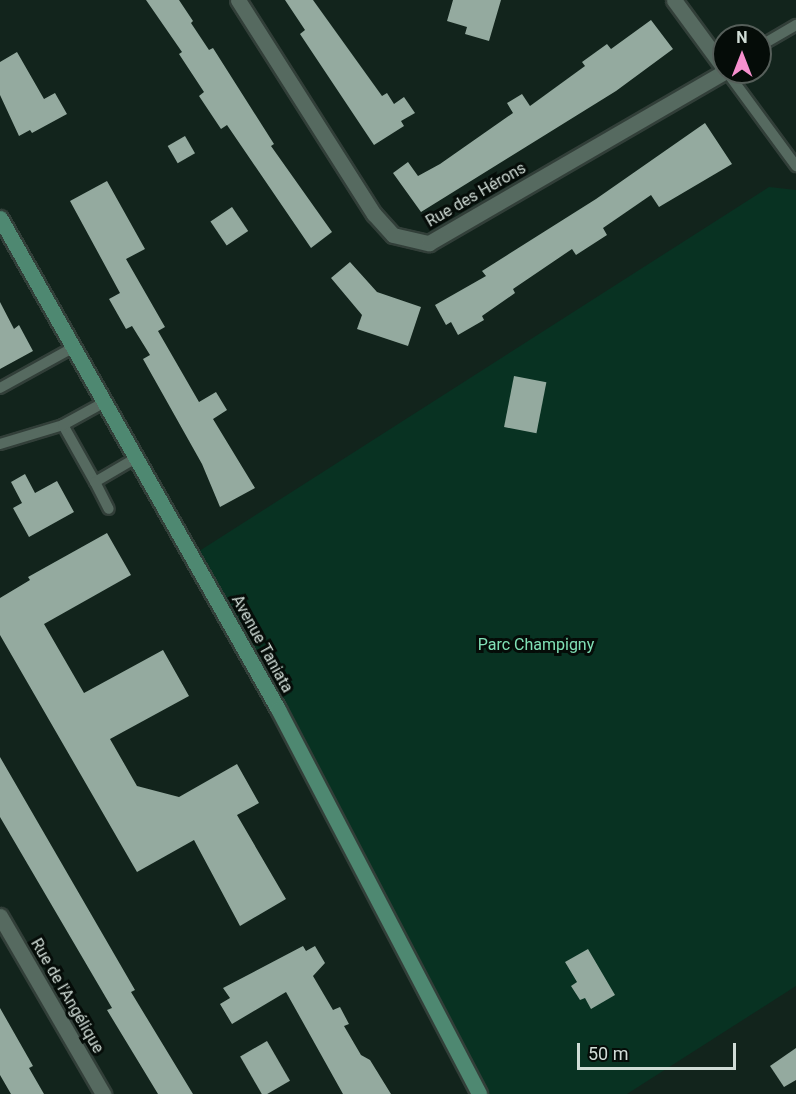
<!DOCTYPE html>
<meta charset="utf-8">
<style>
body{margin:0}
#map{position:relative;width:796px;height:1094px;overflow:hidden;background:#12241c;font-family:Roboto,sans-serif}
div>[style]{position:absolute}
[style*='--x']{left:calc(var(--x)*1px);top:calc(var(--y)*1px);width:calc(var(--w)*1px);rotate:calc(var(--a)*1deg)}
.green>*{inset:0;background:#083222}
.building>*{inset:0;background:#94aa9f;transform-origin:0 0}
.roads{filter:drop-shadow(2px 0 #323f39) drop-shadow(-2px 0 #323f39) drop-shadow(0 2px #323f39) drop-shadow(0 -2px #323f39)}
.service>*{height:10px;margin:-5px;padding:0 5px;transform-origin:5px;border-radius:5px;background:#566a60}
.minor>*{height:15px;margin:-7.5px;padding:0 7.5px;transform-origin:7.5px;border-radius:7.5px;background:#566a60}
.secondary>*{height:15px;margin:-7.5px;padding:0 7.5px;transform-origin:7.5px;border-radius:7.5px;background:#4e8871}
span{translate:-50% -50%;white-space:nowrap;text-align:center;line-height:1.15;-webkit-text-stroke:6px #050c08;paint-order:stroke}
.street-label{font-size:16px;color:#d0dcd6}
.park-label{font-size:16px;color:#81e0b6}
.north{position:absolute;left:712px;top:24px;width:60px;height:60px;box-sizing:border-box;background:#050c08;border:2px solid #565f5a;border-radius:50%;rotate:0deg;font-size:16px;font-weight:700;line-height:24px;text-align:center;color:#d0dcd6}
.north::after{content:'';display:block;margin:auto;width:21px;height:27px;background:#f790ce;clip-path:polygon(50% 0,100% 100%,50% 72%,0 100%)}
.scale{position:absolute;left:577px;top:1043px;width:159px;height:27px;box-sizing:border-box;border:3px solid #d0dcd6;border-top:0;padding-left:8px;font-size:18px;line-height:21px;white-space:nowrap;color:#d0dcd6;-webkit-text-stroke:4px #050c08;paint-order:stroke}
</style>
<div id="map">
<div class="green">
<div style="clip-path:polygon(769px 187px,796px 190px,796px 986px,627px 1094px,480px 1094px,193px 555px)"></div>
</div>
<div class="building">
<div style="clip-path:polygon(146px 0,179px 0,193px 21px,191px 23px,209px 50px,213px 48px,274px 144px,271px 146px,332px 232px,311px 248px,227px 125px,221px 129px,199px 96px,204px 92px,179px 54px,182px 52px)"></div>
<div style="clip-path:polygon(285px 0,313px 0,382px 96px,387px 93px,394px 104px,404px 97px,415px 113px,401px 121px,404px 126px,374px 145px,300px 34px,305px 30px)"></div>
<div style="clip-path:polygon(453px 0,501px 0,489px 41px,465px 34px,467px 27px,447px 21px)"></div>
<div style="clip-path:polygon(651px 20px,673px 49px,616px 91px,421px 212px,393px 173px,408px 162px,418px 176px,440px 164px,513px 113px,507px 103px,522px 94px,530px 106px,585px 66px,582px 62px,607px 44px,611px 49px)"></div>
<div style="clip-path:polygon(17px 52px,44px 99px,55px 93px,67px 114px,32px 133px,30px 130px,19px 136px,0 95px,0 62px)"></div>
<div style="clip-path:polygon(705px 123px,732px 164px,659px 207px,651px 195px,603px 228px,607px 235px,576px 255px,572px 249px,513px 289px,515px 293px,482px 316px,484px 320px,458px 335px,451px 322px,446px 325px,435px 305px,486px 276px,482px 271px,596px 199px)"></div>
<div style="left:185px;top:136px;width:20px;height:20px;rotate:60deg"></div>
<div style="clip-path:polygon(107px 181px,145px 249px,126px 259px,165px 327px,158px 331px,199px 402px,216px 392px,227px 410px,213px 419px,255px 488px,220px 507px,202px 464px,143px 359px,150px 355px,132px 326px,126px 329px,109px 299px,120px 293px,70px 201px)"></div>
<div style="left:232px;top:207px;width:29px;height:26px;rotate:56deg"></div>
<div style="clip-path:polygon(350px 262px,377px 292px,421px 307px,408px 346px,357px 329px,362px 315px,331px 278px)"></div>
<div style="clip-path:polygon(0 302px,14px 329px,19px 325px,33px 351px,0 369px)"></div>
<div style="left:514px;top:376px;width:33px;height:52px;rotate:11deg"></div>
<div style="clip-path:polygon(25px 474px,35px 493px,57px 481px,74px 512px,29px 537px,13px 508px,22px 503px,11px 482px)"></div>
<div style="clip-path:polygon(107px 533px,131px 575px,44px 624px,84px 693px,163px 650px,189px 696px,110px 739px,137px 786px,179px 797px,237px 764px,259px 803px,237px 815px,286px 899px,240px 926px,194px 840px,137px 872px,0 635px,0 598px,30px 580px,28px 577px)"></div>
<div style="clip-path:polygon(0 757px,135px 990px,131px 992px,193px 1094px,158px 1094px,107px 1010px,112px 1008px,0 817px)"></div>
<div style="clip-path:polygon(303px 946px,306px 951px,315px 946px,325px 963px,313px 976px,333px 1010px,340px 1007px,349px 1024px,344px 1026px,361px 1055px,370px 1060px,391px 1094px,343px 1094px,286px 992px,232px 1024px,220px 1004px,230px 998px,223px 988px)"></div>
<div style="clip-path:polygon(588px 949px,615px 995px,591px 1009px,585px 998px,580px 1000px,571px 986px,577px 982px,565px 962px)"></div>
<div style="clip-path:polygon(0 1008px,33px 1066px,29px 1068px,44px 1094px,11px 1094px,0 1075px)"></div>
<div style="left:267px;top:1041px;width:46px;height:31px;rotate:60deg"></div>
<div style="clip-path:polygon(796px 1048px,796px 1080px,784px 1087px,770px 1066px)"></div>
</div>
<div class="roads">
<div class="service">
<div style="--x:760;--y:46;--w:42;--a:-30.3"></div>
<div style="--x:727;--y:72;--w:117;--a:53.7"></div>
<div style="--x:0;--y:388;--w:85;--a:-29"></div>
<div style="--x:63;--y:425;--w:65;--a:60.7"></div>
<div style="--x:95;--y:482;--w:48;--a:-30.3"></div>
<div style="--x:0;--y:444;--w:66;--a:-16.8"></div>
<div style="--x:63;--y:425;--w:48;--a:-28.7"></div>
<div style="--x:95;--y:482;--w:30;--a:63"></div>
</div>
<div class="minor">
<div style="--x:238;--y:0;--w:254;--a:57.6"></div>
<div style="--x:374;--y:214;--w:28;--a:48"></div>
<div style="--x:393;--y:235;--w:37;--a:13"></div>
<div style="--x:429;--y:243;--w:341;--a:-30.1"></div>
<div style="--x:674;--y:0;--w:84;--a:53.7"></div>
<div style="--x:0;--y:916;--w:206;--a:59.9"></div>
</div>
<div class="secondary">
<div style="--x:0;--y:218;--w:564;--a:60.48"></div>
<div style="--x:278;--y:709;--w:434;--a:62.4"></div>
</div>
</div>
<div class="street-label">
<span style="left:476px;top:195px;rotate:-30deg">Rue des Hérons</span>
<span style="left:262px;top:644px;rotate:61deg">Avenue Taniata</span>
<span style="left:67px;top:996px;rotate:60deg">Rue de l'Angélique</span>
</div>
<div class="park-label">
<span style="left:536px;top:645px">Parc Champigny</span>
</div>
<div class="north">N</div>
<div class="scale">50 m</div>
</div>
